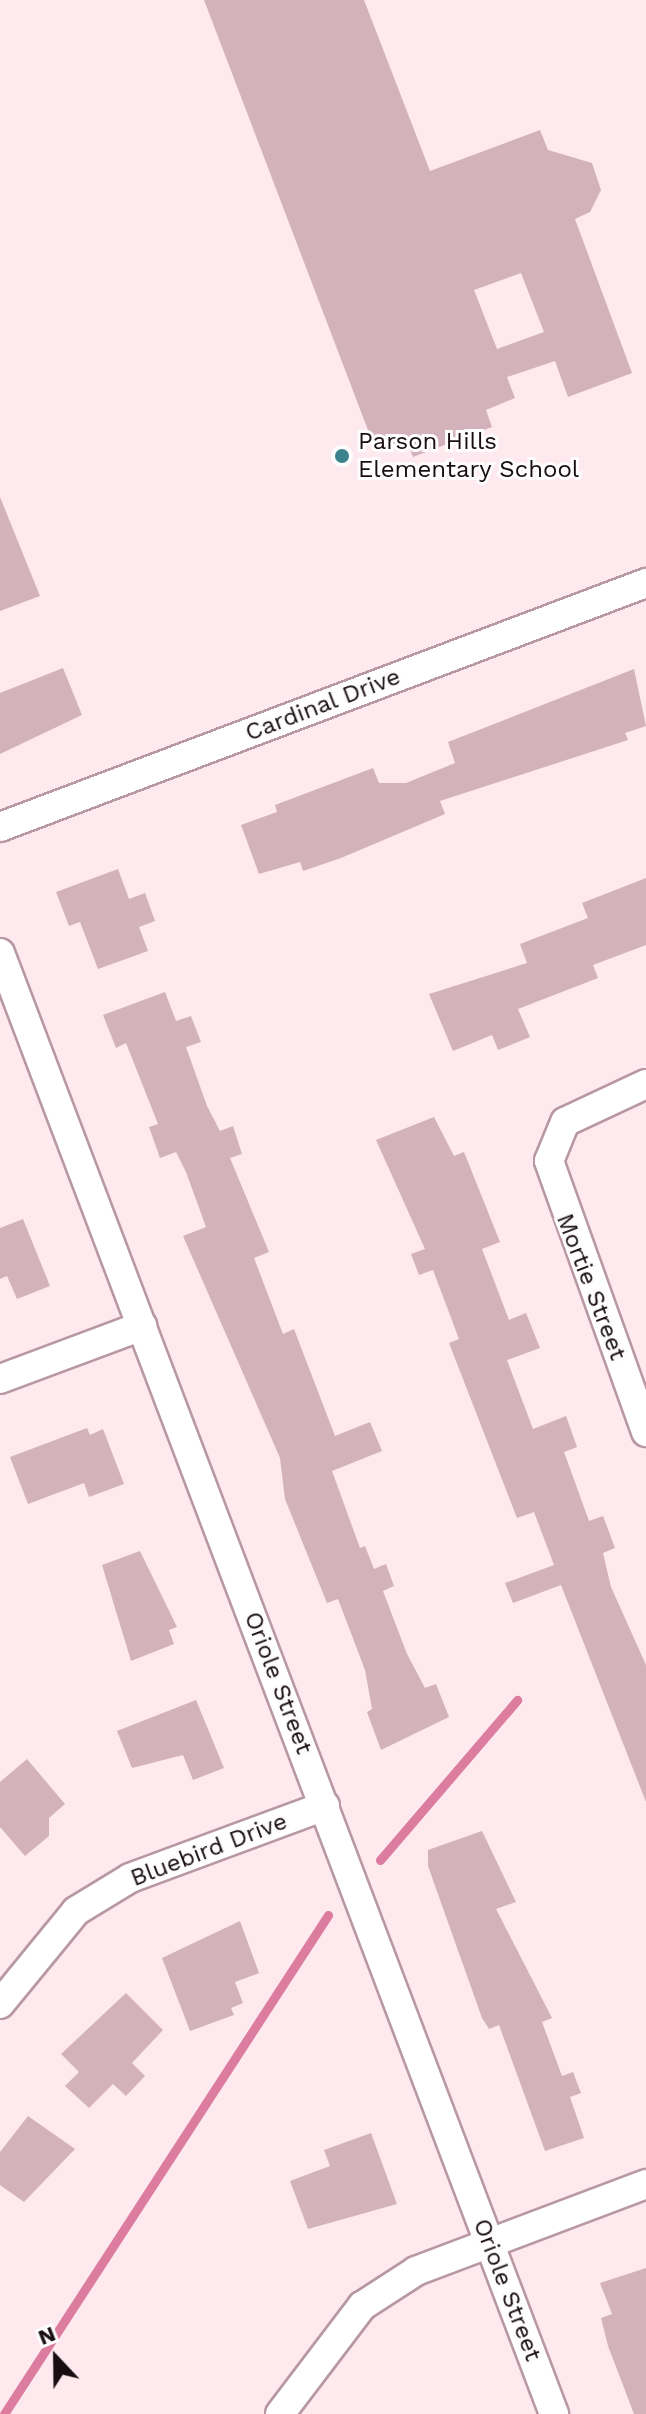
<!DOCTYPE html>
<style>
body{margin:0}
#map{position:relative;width:646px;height:2414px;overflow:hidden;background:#fee9ef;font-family:"Work Sans",sans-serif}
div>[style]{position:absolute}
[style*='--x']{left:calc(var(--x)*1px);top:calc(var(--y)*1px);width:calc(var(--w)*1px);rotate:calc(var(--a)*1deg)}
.stream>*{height:9px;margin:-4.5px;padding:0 4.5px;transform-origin:4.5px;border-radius:4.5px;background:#dc7d9f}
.building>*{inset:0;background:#d3b2bc}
.roads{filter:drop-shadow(2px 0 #b898a2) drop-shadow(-2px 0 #b898a2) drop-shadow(0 2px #b898a2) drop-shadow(0 -2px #b898a2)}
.minor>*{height:28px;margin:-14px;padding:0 14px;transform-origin:14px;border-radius:14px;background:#fff}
.dots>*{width:22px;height:22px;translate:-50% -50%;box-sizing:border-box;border:4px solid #fdfdfd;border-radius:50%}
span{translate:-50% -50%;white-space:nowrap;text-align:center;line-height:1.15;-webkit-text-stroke:6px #fdfdfd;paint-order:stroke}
.poi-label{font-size:24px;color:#180d10}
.left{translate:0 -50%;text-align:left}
.street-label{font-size:24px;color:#180d10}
.north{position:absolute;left:16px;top:2318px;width:80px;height:80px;-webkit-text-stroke:6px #fdfdfd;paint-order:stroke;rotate:338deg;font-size:22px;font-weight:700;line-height:32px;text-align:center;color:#180d10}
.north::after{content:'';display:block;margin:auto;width:28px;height:36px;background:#180d10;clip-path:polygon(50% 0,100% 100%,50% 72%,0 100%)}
</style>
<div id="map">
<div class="stream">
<div style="--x:380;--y:1860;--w:211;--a:-49.4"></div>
<div style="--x:4;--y:2414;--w:595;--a:-57"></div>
</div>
<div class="building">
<div style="clip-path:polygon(evenodd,204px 0,364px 0,430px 171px,540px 130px,548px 150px,592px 163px,601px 190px,590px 212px,575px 219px,632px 373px,568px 397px,555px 361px,507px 377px,515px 398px,486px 410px,492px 427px,413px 457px,406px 440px,376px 451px,204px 0,521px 273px,544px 332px,497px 349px,474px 290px,521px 273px)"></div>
<div style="clip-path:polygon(0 497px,40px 596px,0 611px)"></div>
<div style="clip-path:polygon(63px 668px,82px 715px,0 754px,0 693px)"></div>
<div style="clip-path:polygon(634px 669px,646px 726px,625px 733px,628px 740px,440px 801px,445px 814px,341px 858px,303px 871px,300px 862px,259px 874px,241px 825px,277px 812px,275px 805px,373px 768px,379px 783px,406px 783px,455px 763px,448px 742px)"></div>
<div style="clip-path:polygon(118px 869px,129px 899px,145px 893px,155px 921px,139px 927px,148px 951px,98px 969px,80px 922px,69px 926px,56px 892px)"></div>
<div style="clip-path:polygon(646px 878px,646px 945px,593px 965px,598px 978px,518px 1009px,530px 1037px,498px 1050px,492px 1035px,453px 1051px,429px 994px,527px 963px,520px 944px,588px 918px,582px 903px)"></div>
<div style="clip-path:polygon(165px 992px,176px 1021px,191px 1016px,201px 1042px,186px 1047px,207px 1106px,220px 1131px,233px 1126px,242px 1154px,230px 1158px,269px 1252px,254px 1258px,283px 1334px,294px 1329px,335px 1436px,370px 1422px,382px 1451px,332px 1471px,360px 1548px,365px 1546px,374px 1569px,386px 1564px,394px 1586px,383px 1591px,407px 1654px,425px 1688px,436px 1684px,449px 1717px,381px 1750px,367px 1712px,372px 1709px,365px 1670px,338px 1599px,327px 1603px,285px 1499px,280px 1458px,183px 1236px,206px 1227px,186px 1172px,176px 1152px,160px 1158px,149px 1127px,158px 1124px,126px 1043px,116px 1048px,103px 1015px)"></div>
<div style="clip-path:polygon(434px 1117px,454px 1156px,464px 1152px,500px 1242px,482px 1249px,509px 1320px,526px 1313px,540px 1348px,507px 1360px,533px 1429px,566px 1416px,577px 1447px,564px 1452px,589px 1521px,603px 1516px,615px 1548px,603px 1553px,611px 1587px,646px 1665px,646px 1802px,561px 1585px,513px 1603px,505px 1583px,554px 1565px,534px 1512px,517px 1518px,449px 1343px,459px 1339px,433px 1270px,419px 1275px,411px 1254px,425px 1249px,376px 1140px)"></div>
<div style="clip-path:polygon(23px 1219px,50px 1286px,17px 1299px,7px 1276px,0 1279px,0 1228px)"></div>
<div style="clip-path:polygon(87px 1428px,90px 1435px,103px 1429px,124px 1484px,89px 1497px,84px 1483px,28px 1504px,10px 1457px)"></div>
<div style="clip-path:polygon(140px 1551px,177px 1627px,169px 1630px,174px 1644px,131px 1661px,102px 1565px)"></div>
<div style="clip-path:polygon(196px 1700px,224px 1768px,193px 1780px,183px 1755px,132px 1768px,117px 1731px)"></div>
<div style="clip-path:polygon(27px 1759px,65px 1804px,49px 1818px,49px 1836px,25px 1856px,0 1827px,0 1782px)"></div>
<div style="clip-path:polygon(482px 1831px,516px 1902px,496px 1909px,552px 2018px,542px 2022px,562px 2076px,573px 2072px,581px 2093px,570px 2097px,584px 2138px,545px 2151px,499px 2025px,489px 2029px,482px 2018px,428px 1866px,428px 1850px)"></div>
<div style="clip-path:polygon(240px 1921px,259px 1973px,235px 1982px,243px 2003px,231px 2008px,234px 2015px,190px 2031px,162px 1958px)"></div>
<div style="clip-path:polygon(126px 1993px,163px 2030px,132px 2063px,145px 2076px,126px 2096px,113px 2084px,89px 2108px,65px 2086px,79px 2072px,61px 2054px)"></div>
<div style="clip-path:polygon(28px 2116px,75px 2149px,24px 2202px,0 2185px,0 2152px)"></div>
<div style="clip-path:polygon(371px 2133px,397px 2204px,308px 2229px,290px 2181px,330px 2166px,324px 2150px)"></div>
<div style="clip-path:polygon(646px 2268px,646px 2414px,634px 2414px,608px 2346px,601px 2318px,612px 2314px,600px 2283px)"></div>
</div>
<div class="roads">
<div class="minor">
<div style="--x:0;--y:827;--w:691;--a:-20.69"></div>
<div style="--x:0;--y:953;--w:1563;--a:69.23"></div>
<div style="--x:646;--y:1084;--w:89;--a:154.9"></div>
<div style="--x:565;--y:1122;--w:42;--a:112.3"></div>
<div style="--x:549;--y:1161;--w:288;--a:70.3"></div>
<div style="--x:0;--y:1379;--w:152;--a:-20.5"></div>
<div style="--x:0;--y:2004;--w:120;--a:-50.7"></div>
<div style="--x:76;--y:1911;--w:63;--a:-31.4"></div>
<div style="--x:130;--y:1878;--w:208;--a:-20.3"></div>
<div style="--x:280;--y:2414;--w:136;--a:-52.8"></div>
<div style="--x:362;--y:2306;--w:64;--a:-32.9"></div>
<div style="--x:416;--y:2271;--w:246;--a:-20.7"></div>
</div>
</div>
<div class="dots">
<div style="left:342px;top:456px;background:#3b828c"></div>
</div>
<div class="poi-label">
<span class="left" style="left:358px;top:456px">Parson Hills<br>Elementary School</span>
</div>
<div class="street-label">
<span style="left:323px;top:705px;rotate:-21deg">Cardinal Drive</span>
<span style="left:591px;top:1287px;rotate:69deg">Mortie Street</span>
<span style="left:278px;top:1683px;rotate:69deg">Oriole Street</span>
<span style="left:209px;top:1850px;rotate:-21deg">Bluebird Drive</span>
<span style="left:507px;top:2290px;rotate:69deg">Oriole Street</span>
</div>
<div class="north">N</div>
</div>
